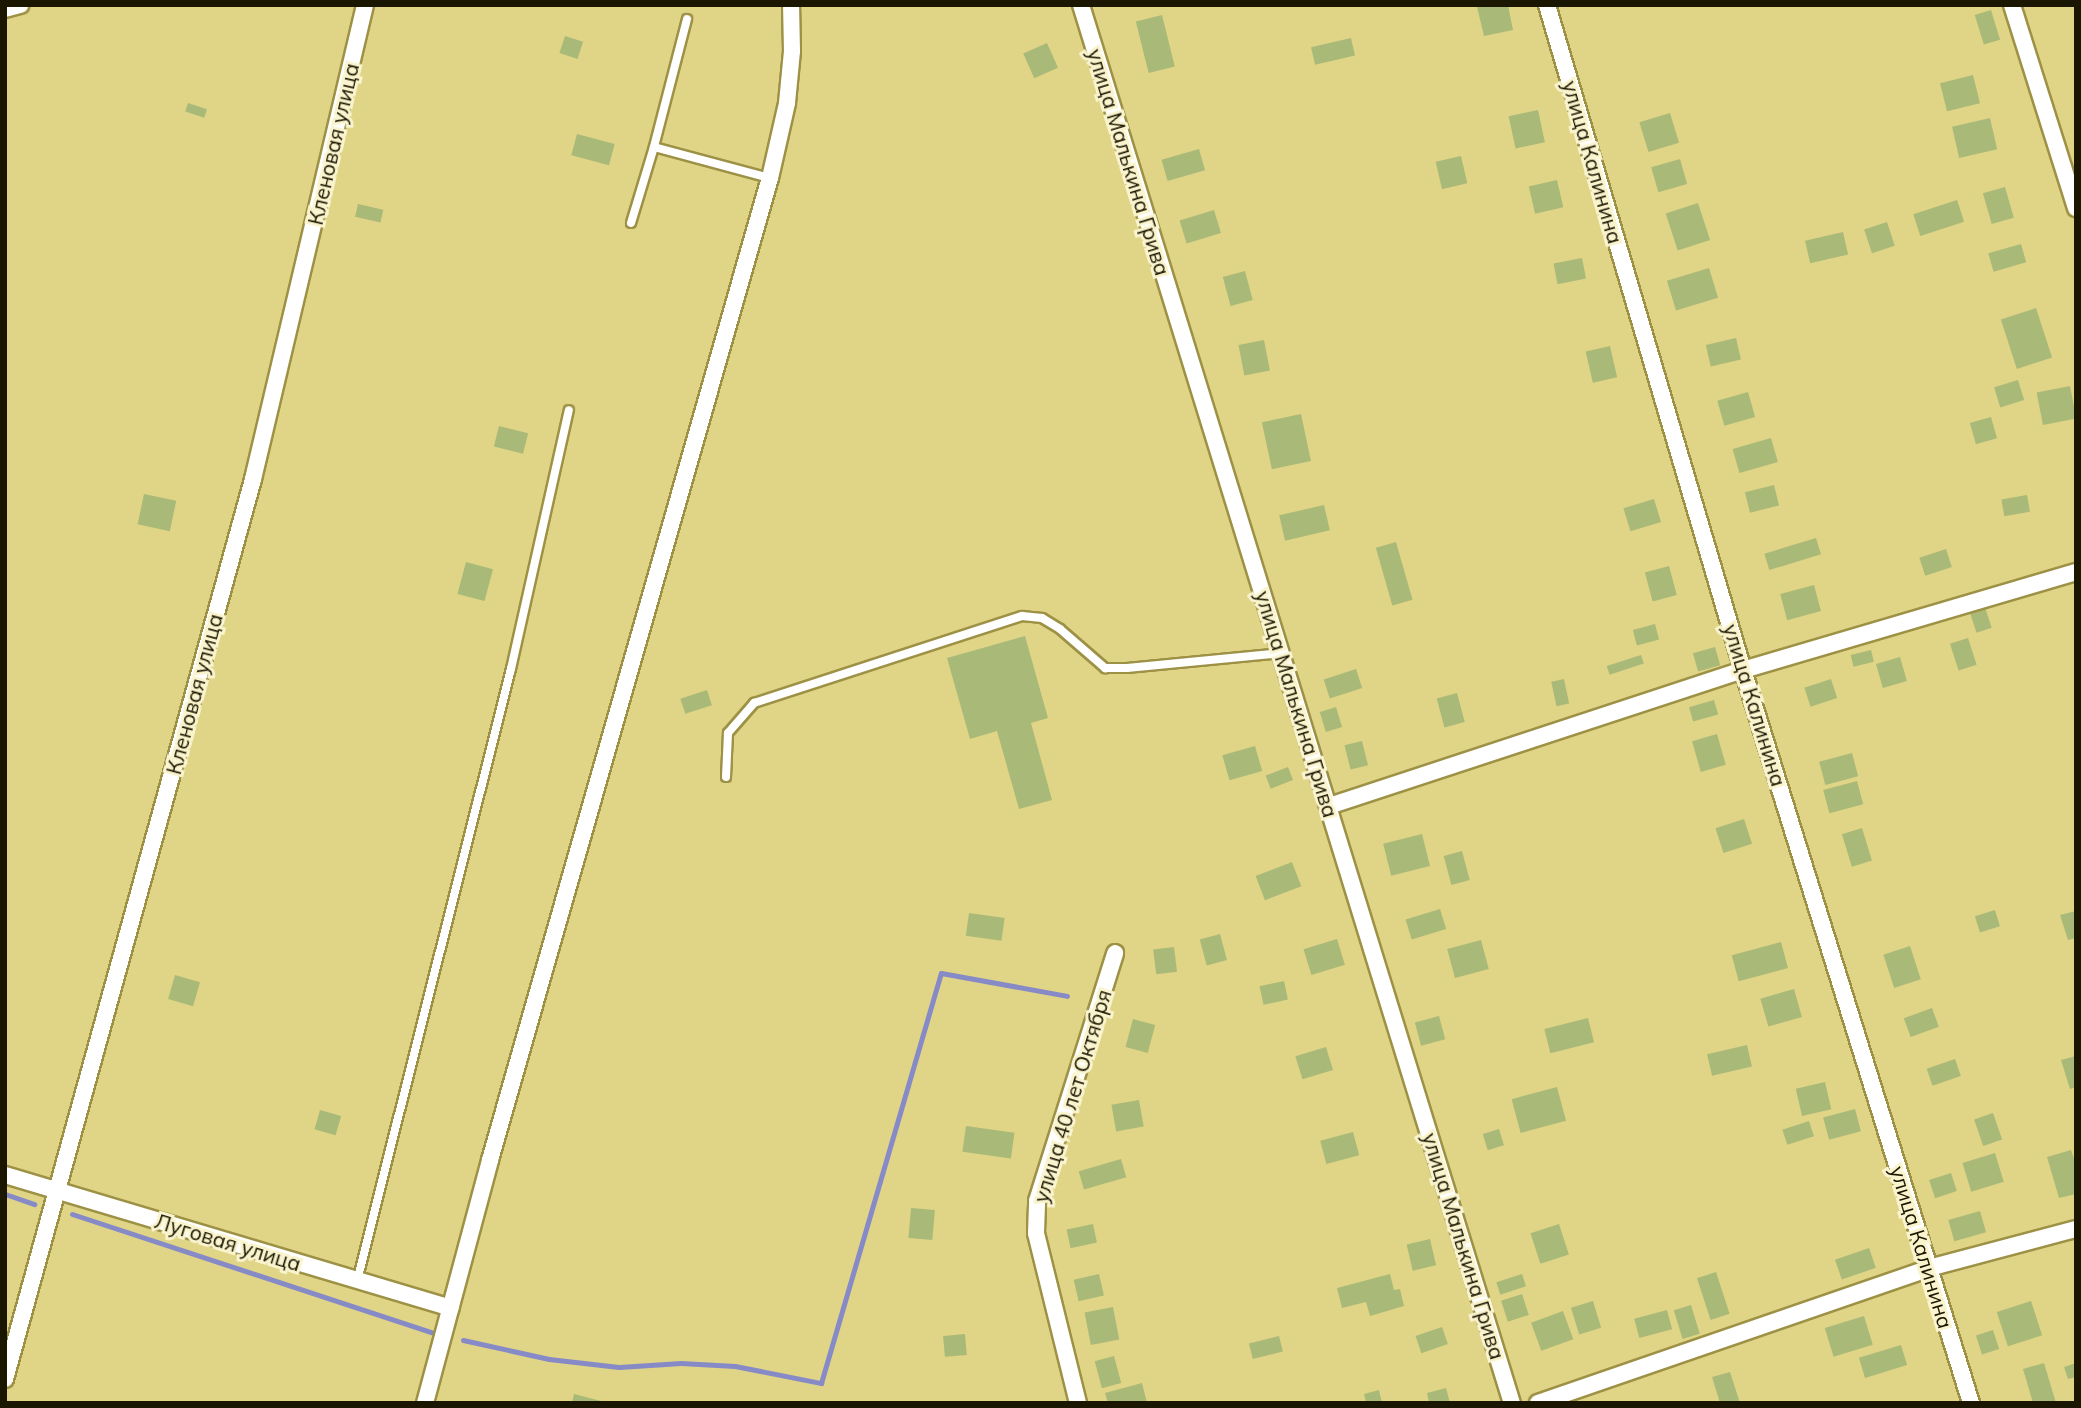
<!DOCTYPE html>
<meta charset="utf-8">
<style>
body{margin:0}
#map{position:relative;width:2081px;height:1408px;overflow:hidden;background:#e0d487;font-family:Mulish,sans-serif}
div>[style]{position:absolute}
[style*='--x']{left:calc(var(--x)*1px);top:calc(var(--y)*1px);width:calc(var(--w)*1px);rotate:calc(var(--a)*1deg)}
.stream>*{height:5px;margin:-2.5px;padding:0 2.5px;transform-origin:2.5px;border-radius:2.5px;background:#868ac6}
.building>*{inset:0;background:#a9ba78;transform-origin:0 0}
.roads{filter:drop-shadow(2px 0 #9d9145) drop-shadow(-2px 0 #9d9145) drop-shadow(0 2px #9d9145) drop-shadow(0 -2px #9d9145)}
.service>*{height:8px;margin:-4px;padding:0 4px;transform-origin:4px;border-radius:4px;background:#fff}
.minor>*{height:16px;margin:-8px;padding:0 8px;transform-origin:8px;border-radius:8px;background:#fff}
span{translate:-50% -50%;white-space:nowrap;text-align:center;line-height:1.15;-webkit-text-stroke:6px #faf4ce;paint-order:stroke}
.street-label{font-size:21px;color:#1b1600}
.frame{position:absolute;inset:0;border:7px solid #1b1600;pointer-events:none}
</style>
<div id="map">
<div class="stream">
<div style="--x:5;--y:1194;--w:31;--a:19"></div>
<div style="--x:72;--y:1214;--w:382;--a:18.2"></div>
<div style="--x:463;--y:1340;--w:88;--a:12.5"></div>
<div style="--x:549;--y:1359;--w:70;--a:6.5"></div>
<div style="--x:619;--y:1367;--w:62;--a:-3.7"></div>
<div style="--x:681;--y:1363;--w:54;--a:3.2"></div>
<div style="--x:735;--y:1366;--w:88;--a:11.2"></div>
<div style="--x:821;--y:1383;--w:427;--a:-73.7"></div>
<div style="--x:941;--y:973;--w:128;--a:10.3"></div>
</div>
<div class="building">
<div style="clip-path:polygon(1508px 5px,1513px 30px,1484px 36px,1477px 7px)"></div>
<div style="left:1991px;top:10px;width:31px;height:17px;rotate:73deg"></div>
<div style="left:1162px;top:15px;width:53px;height:27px;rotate:76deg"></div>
<div style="left:565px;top:36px;width:19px;height:18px;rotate:18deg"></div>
<div style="left:1351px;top:38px;width:18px;height:41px;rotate:77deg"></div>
<div style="left:1047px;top:43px;width:27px;height:26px;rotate:66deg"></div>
<div style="left:1973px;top:75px;width:29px;height:34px;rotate:76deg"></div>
<div style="left:188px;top:103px;width:20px;height:9px;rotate:18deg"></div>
<div style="left:1538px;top:110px;width:33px;height:30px;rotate:78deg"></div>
<div style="left:1670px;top:113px;width:31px;height:32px;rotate:73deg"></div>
<div style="left:1990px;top:118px;width:32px;height:39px;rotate:77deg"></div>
<div style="left:577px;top:134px;width:39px;height:22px;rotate:15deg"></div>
<div style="left:1199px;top:149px;width:22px;height:39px;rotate:74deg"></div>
<div style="left:1461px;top:156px;width:28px;height:26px;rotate:77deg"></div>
<div style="left:1680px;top:159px;width:26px;height:30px;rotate:74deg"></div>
<div style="left:1557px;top:180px;width:28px;height:29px;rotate:77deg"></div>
<div style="left:2005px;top:187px;width:32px;height:23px;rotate:74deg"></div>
<div style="left:1957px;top:200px;width:23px;height:46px;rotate:72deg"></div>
<div style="left:1698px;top:203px;width:39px;height:34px;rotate:72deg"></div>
<div style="left:358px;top:204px;width:26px;height:13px;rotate:13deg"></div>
<div style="left:1214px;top:210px;width:24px;height:36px;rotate:73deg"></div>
<div style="left:1887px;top:222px;width:25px;height:24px;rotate:72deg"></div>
<div style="left:1843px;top:232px;width:23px;height:39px;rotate:77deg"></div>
<div style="left:2021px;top:244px;width:19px;height:34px;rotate:74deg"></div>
<div style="left:1582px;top:258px;width:21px;height:29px;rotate:79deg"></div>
<div style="left:1709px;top:268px;width:31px;height:44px;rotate:73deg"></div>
<div style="left:1245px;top:271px;width:30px;height:23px;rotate:75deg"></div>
<div style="left:2036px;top:308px;width:52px;height:37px;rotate:72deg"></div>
<div style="left:1736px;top:338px;width:22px;height:31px;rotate:77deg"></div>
<div style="left:1264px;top:340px;width:31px;height:26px;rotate:79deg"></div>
<div style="left:1610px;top:346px;width:32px;height:25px;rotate:77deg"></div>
<div style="left:2018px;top:380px;width:21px;height:25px;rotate:73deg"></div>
<div style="left:2070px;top:386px;width:33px;height:34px;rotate:79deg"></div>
<div style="left:1748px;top:392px;width:26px;height:32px;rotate:74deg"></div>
<div style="left:1301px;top:414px;width:48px;height:40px;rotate:78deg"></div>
<div style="left:1991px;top:417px;width:22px;height:22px;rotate:74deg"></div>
<div style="left:499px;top:426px;width:30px;height:21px;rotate:14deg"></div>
<div style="left:1771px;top:438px;width:25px;height:40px;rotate:74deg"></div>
<div style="left:1774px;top:485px;width:21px;height:30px;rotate:76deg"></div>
<div style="left:144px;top:494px;width:33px;height:31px;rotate:12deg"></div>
<div style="left:2027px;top:495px;width:17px;height:26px;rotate:80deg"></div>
<div style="left:1654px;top:499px;width:24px;height:32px;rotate:73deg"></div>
<div style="left:1324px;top:505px;width:26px;height:46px;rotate:77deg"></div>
<div style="left:1816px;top:538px;width:17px;height:54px;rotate:73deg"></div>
<div style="left:1396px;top:542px;width:60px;height:21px;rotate:74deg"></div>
<div style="left:1946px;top:549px;width:19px;height:28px;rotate:72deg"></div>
<div style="left:466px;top:562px;width:28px;height:33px;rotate:15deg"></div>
<div style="left:1669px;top:566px;width:30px;height:25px;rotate:75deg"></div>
<div style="left:1814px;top:585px;width:27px;height:35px;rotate:75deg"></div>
<div style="left:1984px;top:604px;width:25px;height:16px;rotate:72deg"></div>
<div style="left:1655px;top:624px;width:16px;height:23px;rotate:75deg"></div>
<div style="clip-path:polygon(1025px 636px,1048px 718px,1031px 723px,1052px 800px,1019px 809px,997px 731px,970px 739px,947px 658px)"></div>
<div style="left:1968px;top:638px;width:28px;height:19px;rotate:72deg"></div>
<div style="left:1715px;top:647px;width:19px;height:23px;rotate:74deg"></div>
<div style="left:1871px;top:650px;width:12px;height:21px;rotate:76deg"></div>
<div style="left:1641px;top:655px;width:9px;height:36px;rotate:72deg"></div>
<div style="left:1900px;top:657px;width:25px;height:25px;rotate:74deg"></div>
<div style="left:1356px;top:669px;width:20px;height:34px;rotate:72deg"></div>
<div style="left:1564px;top:679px;width:25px;height:13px;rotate:78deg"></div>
<div style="left:1831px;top:679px;width:20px;height:28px;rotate:72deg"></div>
<div style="left:707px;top:690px;width:16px;height:28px;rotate:72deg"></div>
<div style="left:1457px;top:693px;width:30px;height:21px;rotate:75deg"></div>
<div style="left:1714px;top:700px;width:15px;height:26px;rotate:74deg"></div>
<div style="left:1336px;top:707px;width:21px;height:17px;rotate:73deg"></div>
<div style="left:1717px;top:734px;width:32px;height:26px;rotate:74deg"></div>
<div style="left:1362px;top:741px;width:25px;height:18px;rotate:76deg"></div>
<div style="left:1255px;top:746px;width:26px;height:34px;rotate:74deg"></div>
<div style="left:1852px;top:753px;width:24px;height:34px;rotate:75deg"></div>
<div style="left:1288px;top:767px;width:14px;height:24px;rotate:69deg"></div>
<div style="left:1857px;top:781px;width:24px;height:35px;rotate:75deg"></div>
<div style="left:1744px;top:819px;width:26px;height:30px;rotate:72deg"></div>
<div style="left:1862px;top:828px;width:34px;height:21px;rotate:73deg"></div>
<div style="left:1422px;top:834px;width:33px;height:40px;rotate:76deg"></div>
<div style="left:1462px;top:851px;width:30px;height:19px;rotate:75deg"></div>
<div style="left:1292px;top:862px;width:26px;height:39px;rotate:69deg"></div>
<div style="left:1440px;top:909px;width:21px;height:36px;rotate:73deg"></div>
<div style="left:1995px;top:910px;width:17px;height:21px;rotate:73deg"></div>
<div style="clip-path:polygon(2076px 911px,2076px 938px,2068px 940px,2060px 915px)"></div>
<div style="left:969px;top:913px;width:36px;height:23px;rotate:8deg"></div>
<div style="left:1220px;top:934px;width:27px;height:21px;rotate:75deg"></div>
<div style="left:1337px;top:939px;width:27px;height:35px;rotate:73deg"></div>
<div style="left:1481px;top:940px;width:30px;height:35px;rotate:75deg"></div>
<div style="left:1781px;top:942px;width:27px;height:51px;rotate:75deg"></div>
<div style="left:1910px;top:946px;width:35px;height:28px;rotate:72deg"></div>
<div style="left:1174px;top:947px;width:25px;height:21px;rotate:83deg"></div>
<div style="left:175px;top:975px;width:26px;height:25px;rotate:16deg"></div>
<div style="left:1284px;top:981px;width:19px;height:25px;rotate:78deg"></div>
<div style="left:1794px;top:989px;width:29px;height:35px;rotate:74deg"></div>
<div style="left:1932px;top:1008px;width:20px;height:30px;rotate:70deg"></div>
<div style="left:1439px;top:1016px;width:24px;height:25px;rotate:75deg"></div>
<div style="left:1588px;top:1018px;width:25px;height:45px;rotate:76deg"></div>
<div style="left:1133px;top:1019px;width:23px;height:29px;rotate:15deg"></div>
<div style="left:1747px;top:1045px;width:22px;height:41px;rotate:77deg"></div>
<div style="left:1326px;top:1047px;width:24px;height:32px;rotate:73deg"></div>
<div style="clip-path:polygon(2076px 1056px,2076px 1087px,2070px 1089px,2061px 1060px)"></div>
<div style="left:1955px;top:1059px;width:18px;height:30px;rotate:71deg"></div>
<div style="left:1825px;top:1082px;width:28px;height:30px;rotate:77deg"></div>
<div style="left:1557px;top:1087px;width:35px;height:47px;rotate:75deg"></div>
<div style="left:1139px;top:1100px;width:27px;height:28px;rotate:80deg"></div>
<div style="left:1855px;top:1109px;width:23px;height:33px;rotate:75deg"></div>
<div style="left:320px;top:1110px;width:22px;height:20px;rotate:16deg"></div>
<div style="left:1993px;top:1113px;width:28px;height:20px;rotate:71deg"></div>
<div style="left:1809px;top:1121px;width:16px;height:28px;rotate:72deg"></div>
<div style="left:966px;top:1126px;width:49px;height:26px;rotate:8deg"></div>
<div style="left:1499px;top:1129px;width:17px;height:17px;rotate:73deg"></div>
<div style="left:1353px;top:1132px;width:24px;height:34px;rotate:75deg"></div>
<div style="clip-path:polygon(2071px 1150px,2076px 1164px,2076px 1194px,2059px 1198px,2047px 1157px)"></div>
<div style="left:1995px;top:1153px;width:30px;height:34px;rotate:73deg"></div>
<div style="left:1121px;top:1159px;width:19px;height:44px;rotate:74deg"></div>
<div style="left:1951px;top:1173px;width:19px;height:23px;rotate:72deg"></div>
<div style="left:911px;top:1208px;width:24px;height:30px;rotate:5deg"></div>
<div style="left:1980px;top:1211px;width:22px;height:33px;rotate:74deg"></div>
<div style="left:1093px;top:1224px;width:19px;height:27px;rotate:78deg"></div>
<div style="left:1559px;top:1224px;width:32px;height:30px;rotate:72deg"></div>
<div style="left:1430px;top:1239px;width:27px;height:24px;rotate:77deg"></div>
<div style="left:1869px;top:1248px;width:21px;height:36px;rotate:71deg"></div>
<div style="left:1716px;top:1272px;width:44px;height:20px;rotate:72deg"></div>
<div style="left:1099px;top:1274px;width:22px;height:26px;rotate:77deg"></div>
<div style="clip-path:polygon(1390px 1274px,1394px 1290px,1400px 1289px,1404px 1306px,1370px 1316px,1366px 1302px,1342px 1308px,1337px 1288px)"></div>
<div style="left:1522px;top:1274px;width:13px;height:27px;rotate:72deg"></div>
<div style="left:1522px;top:1294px;width:22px;height:22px;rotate:72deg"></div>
<div style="left:1593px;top:1301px;width:28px;height:23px;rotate:73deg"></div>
<div style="left:2031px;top:1301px;width:36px;height:36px;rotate:72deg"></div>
<div style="left:1691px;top:1305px;width:30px;height:18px;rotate:73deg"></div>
<div style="left:1113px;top:1307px;width:33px;height:29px;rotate:79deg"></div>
<div style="left:1667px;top:1310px;width:20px;height:34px;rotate:75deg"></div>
<div style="left:1563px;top:1311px;width:30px;height:34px;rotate:70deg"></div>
<div style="left:1864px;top:1316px;width:30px;height:41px;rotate:73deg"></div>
<div style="left:1442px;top:1327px;width:18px;height:28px;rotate:71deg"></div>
<div style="left:1993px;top:1330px;width:20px;height:18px;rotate:72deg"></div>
<div style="left:965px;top:1334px;width:21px;height:22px;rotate:85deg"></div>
<div style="left:1279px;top:1336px;width:16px;height:31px;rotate:76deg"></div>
<div style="left:1901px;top:1345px;width:21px;height:44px;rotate:73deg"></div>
<div style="left:1114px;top:1356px;width:28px;height:20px;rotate:75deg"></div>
<div style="clip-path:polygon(2044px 1363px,2056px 1403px,2033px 1403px,2023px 1369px)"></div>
<div style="clip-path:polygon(2076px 1363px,2076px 1377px,2068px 1379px,2064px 1367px)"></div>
<div style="clip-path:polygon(1730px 1372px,1740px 1403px,1720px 1403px,1712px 1377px)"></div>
<div style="clip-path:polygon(1142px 1383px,1147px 1403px,1108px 1403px,1105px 1393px)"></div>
<div style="clip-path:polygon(1446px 1388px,1450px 1403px,1429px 1403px,1427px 1393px)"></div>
<div style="clip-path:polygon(1379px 1390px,1382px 1403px,1366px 1403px,1364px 1394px)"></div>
<div style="clip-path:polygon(574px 1394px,605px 1402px,605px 1403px,572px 1403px)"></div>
</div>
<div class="roads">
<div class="service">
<div style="--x:687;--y:19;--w:132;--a:104.5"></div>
<div style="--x:654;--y:147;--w:120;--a:15"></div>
<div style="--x:631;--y:223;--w:79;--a:-73.2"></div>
<div style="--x:726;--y:777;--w:44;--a:-87.4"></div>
<div style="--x:728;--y:733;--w:40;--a:-49"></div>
<div style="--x:754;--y:703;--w:282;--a:-18"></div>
<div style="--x:1022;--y:616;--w:20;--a:6"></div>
<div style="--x:1042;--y:618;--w:21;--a:31"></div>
<div style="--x:1060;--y:629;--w:60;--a:40.9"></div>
<div style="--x:1105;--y:668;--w:22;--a:0"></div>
<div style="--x:1127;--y:668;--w:156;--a:-5.5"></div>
<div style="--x:357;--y:1281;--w:631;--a:-75.88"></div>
<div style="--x:511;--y:669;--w:265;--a:-77.4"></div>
</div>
<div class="minor">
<div style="--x:1081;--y:5;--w:1463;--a:72.87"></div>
<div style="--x:1547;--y:5;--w:693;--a:73.58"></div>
<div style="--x:1743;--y:670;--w:768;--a:72.72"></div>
<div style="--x:2012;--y:5;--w:213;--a:72.5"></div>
<div style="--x:5;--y:9;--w:16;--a:-15"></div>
<div style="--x:1329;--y:806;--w:436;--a:-18.2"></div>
<div style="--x:1743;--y:670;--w:347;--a:-16.4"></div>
<div style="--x:5;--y:1175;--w:465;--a:16.6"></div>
<div style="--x:5;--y:1379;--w:934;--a:-74.59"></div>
<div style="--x:253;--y:479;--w:487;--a:-76.7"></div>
<div style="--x:425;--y:1403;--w:252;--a:-75"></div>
<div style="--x:490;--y:1160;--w:1021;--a:-74.09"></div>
<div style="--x:770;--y:178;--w:77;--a:-77.2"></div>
<div style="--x:787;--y:103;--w:52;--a:-84.5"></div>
<div style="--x:792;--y:51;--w:46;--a:-91.2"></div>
<div style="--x:1078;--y:1403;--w:175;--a:-103.9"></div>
<div style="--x:1036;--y:1233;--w:32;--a:-88"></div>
<div style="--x:1037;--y:1201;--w:260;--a:-72.5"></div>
<div style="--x:1538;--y:1403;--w:414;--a:-19"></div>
<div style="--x:1929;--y:1268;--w:152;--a:-14.9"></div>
</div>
</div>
<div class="street-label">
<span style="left:333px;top:144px;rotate:-77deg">Кленовая улица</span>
<span style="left:1129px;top:162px;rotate:73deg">улица Малькина Грива</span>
<span style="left:1593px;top:162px;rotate:74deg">улица Калинина</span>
<span style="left:194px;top:694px;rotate:-75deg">Кленовая улица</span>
<span style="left:1297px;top:704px;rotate:73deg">улица Малькина Грива</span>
<span style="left:1755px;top:705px;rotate:73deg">улица Калинина</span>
<span style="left:1072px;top:1096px;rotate:-73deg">улица 40 лет Октября</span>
<span style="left:228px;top:1242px;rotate:17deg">Луговая улица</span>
<span style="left:1464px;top:1246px;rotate:73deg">улица Малькина Грива</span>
<span style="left:1922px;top:1247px;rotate:73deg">улица Калинина</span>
</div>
<div class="frame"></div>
</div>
